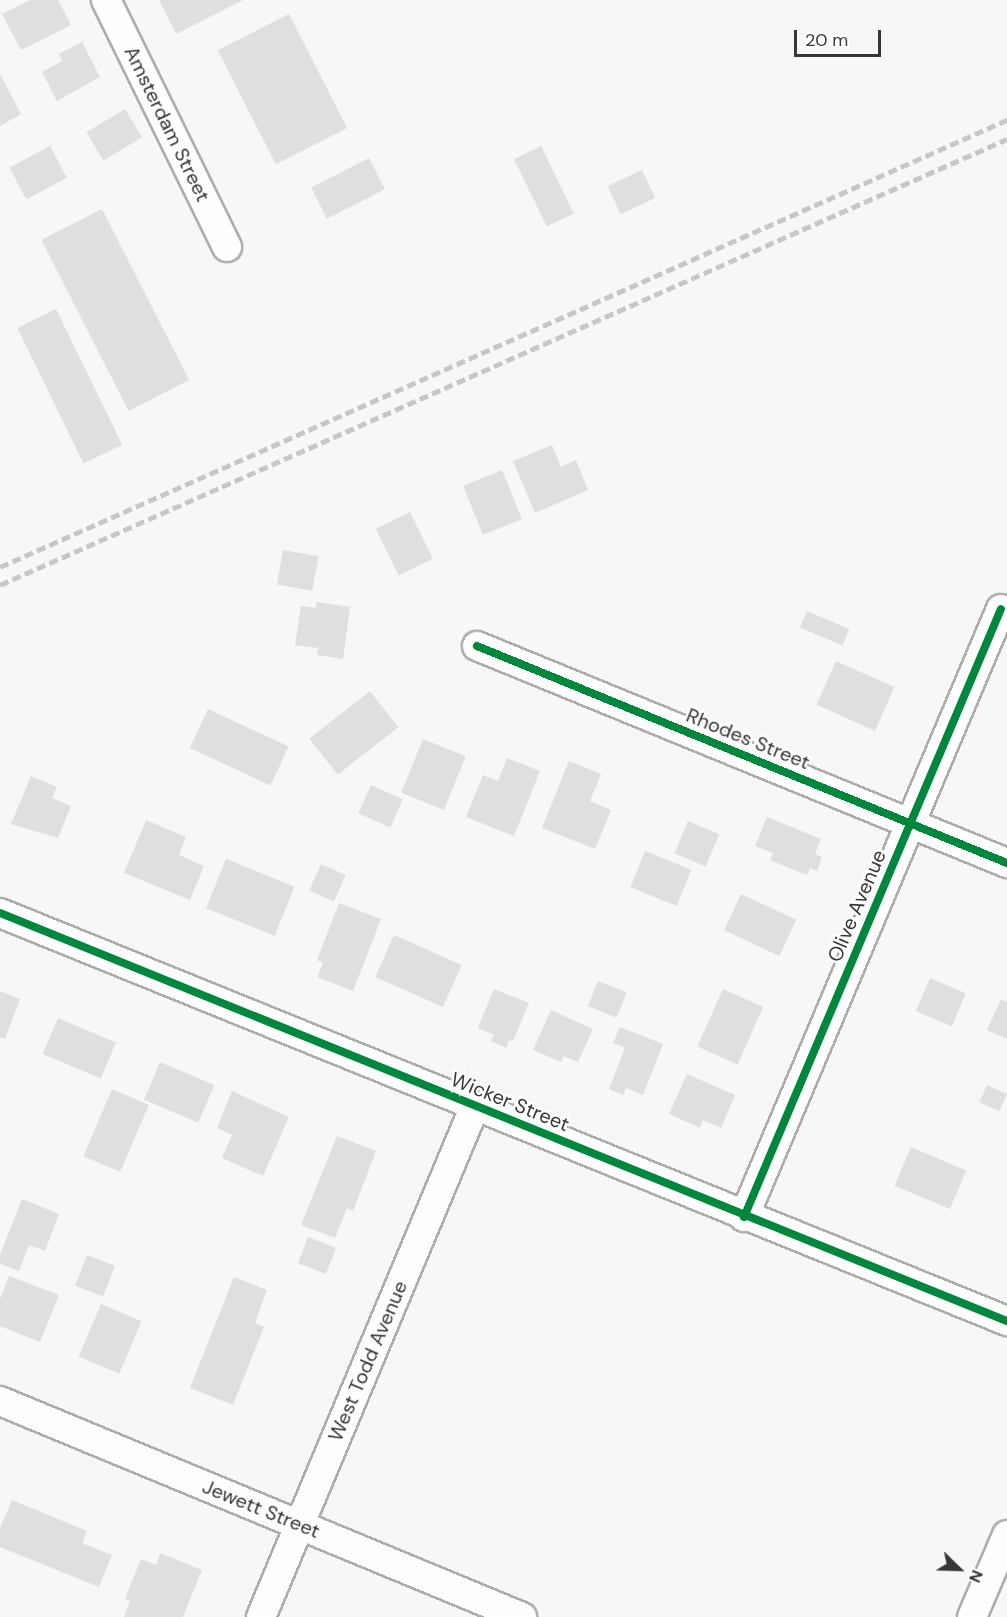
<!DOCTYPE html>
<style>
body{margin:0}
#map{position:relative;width:1007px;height:1617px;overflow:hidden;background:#f9f7f6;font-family:"DM Sans",sans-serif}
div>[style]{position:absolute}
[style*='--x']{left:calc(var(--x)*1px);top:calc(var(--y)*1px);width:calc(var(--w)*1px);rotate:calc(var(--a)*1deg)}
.building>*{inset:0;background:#e0dede;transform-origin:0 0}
.roads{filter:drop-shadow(2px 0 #afadac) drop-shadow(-2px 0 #afadac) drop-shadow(0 2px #afadac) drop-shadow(0 -2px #afadac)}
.minor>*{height:28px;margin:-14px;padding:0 14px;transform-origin:14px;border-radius:14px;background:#fefefe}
.rail>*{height:4.5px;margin-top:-2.25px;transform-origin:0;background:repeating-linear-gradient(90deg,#c8c7c7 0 9px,transparent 0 13.5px)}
.cycleway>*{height:8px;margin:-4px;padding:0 4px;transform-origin:4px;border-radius:4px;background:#00873e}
span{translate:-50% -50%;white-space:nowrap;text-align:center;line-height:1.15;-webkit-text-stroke:5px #fff;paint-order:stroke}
.street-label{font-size:20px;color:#373535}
.north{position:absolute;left:929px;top:1539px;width:60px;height:60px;-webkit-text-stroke:4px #fff;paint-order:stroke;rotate:113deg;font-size:16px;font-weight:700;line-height:24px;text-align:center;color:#373535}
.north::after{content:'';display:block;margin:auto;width:21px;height:27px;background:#373535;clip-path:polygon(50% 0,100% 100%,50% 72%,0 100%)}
.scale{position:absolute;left:794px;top:30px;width:87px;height:27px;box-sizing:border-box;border:3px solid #373535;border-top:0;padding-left:8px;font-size:18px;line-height:21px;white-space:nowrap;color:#373535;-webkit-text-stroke:4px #fff;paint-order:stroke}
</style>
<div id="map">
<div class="building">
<div style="clip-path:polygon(30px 0,58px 0,71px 25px,21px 50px,2px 14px)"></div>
<div style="clip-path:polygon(159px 0,243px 0,176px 34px)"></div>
<div style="left:289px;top:14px;width:128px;height:80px;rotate:63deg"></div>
<div style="clip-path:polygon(82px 42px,100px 77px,57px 101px,42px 72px,62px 61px,59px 54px)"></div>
<div style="clip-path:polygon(0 74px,21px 114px,0 126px)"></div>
<div style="left:125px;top:109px;width:33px;height:45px;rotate:59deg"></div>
<div style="left:50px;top:146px;width:36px;height:46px;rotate:62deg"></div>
<div style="left:541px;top:146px;width:75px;height:30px;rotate:64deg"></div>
<div style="left:369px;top:158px;width:35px;height:65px;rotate:63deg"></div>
<div style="left:642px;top:170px;width:31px;height:38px;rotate:65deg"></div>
<div style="left:102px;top:209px;width:192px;height:68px;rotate:63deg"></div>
<div style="left:56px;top:309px;width:151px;height:43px;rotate:64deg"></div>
<div style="clip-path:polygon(552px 445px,561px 467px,576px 460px,588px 490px,535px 513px,513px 461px)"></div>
<div style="left:502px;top:470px;width:53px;height:42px;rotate:68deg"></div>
<div style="left:410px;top:512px;width:52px;height:38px;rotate:64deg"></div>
<div style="left:283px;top:550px;width:36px;height:35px;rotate:10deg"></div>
<div style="clip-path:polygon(316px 602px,350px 607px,343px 659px,317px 655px,318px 648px,295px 645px,301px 606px,316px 608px)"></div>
<div style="left:807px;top:611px;width:46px;height:18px;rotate:23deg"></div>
<div style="left:836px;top:661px;width:64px;height:48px;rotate:24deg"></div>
<div style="left:370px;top:691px;width:46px;height:77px;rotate:52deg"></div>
<div style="left:208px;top:709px;width:89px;height:43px;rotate:25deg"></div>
<div style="left:423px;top:739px;width:46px;height:58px;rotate:22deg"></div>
<div style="clip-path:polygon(507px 758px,540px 771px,514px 836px,466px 817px,483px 775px,498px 781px)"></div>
<div style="clip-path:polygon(569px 761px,601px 774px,590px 801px,611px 810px,595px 849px,542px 828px)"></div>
<div style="clip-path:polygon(31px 776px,57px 787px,52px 798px,71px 806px,58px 838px,11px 824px)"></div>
<div style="left:371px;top:785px;width:35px;height:31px;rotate:24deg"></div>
<div style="clip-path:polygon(767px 817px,821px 839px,815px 854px,822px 857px,817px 871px,810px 868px,807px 875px,770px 860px,773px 853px,755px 846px)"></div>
<div style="clip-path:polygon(146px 820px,186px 837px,179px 855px,204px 866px,190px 900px,124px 873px)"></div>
<div style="left:688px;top:821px;width:34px;height:35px;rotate:23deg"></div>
<div style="left:645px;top:851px;width:50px;height:39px;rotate:22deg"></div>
<div style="left:226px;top:859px;width:74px;height:53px;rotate:22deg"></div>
<div style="left:321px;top:864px;width:27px;height:29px;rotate:24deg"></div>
<div style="left:741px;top:894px;width:61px;height:40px;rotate:25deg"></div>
<div style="clip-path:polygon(339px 903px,381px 919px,353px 991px,317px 977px,323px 963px,317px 960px)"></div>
<div style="left:394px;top:935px;width:74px;height:46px;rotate:24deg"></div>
<div style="left:930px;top:978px;width:39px;height:36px;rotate:23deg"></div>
<div style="left:598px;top:981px;width:31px;height:27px;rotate:22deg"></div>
<div style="clip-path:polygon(494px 989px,529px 1003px,513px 1041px,509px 1040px,506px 1048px,491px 1041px,494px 1035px,478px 1028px)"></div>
<div style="left:723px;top:989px;width:44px;height:63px;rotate:24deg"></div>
<div style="clip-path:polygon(0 991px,20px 999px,5px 1039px,0 1037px)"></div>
<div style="clip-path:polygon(1001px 999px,1007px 1002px,1007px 1039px,987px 1030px)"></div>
<div style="clip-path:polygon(551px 1010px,593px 1029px,578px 1062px,564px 1056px,561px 1062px,533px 1050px)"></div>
<div style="left:58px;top:1018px;width:63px;height:39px;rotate:23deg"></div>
<div style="clip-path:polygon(620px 1027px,663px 1044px,643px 1095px,626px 1088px,623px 1095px,609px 1089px,625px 1048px,613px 1043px)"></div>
<div style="left:160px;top:1062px;width:59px;height:41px;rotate:23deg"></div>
<div style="clip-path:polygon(687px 1074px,735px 1095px,721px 1128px,703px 1120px,700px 1128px,669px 1114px)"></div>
<div style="left:987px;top:1085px;width:22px;height:19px;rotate:24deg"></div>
<div style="left:112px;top:1089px;width:40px;height:73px;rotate:23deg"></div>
<div style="clip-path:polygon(232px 1091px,289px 1117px,263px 1176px,222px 1158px,232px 1135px,217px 1128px)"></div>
<div style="clip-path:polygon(337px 1136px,376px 1151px,353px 1211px,347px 1208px,335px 1238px,301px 1225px)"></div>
<div style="left:911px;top:1147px;width:60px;height:42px;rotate:23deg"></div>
<div style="clip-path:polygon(22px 1199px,59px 1214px,45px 1251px,29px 1245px,19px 1271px,0 1264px,0 1255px)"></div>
<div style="left:308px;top:1237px;width:30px;height:28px;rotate:21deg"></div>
<div style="left:87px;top:1255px;width:30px;height:33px;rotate:21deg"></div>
<div style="clip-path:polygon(9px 1276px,59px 1295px,40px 1342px,0 1326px,0 1299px)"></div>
<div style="clip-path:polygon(234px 1277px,267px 1290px,255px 1323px,264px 1327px,233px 1405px,190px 1388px)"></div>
<div style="left:101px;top:1304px;width:44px;height:57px;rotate:23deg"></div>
<div style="clip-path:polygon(12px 1500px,87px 1531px,82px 1543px,112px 1555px,99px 1587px,0 1547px,0 1528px)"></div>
<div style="clip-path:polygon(160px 1553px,202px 1570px,183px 1617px,124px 1617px,130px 1601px,125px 1599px,141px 1559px,156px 1565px)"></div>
</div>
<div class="roads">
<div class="minor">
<div style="--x:106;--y:0;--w:275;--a:63.9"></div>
<div style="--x:477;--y:646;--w:573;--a:22.27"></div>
<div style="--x:0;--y:913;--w:1087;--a:22.06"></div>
<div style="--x:744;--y:1217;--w:660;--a:-67.09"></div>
<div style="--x:0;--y:1401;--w:565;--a:22.48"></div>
<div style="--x:261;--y:1617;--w:554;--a:-67.28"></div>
<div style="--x:972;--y:1617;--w:89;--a:-66.9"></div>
</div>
</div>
<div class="rail">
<div style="--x:0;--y:567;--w:1102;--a:-23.94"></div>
<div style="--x:0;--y:585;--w:1101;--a:-23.89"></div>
</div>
<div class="cycleway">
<div style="--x:477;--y:646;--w:573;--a:22.27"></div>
<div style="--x:0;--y:913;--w:1087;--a:22.06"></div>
<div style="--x:744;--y:1217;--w:660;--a:-67.09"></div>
</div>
<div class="street-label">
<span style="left:167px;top:124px;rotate:64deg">Amsterdam Street</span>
<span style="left:748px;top:739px;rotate:22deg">Rhodes Street</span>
<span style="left:857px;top:906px;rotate:-67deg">Olive Avenue</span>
<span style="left:510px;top:1102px;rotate:22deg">Wicker Street</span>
<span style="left:368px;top:1361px;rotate:-67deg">West Todd Avenue</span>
<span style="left:261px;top:1509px;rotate:22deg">Jewett Street</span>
</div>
<div class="north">N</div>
<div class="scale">20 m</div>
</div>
